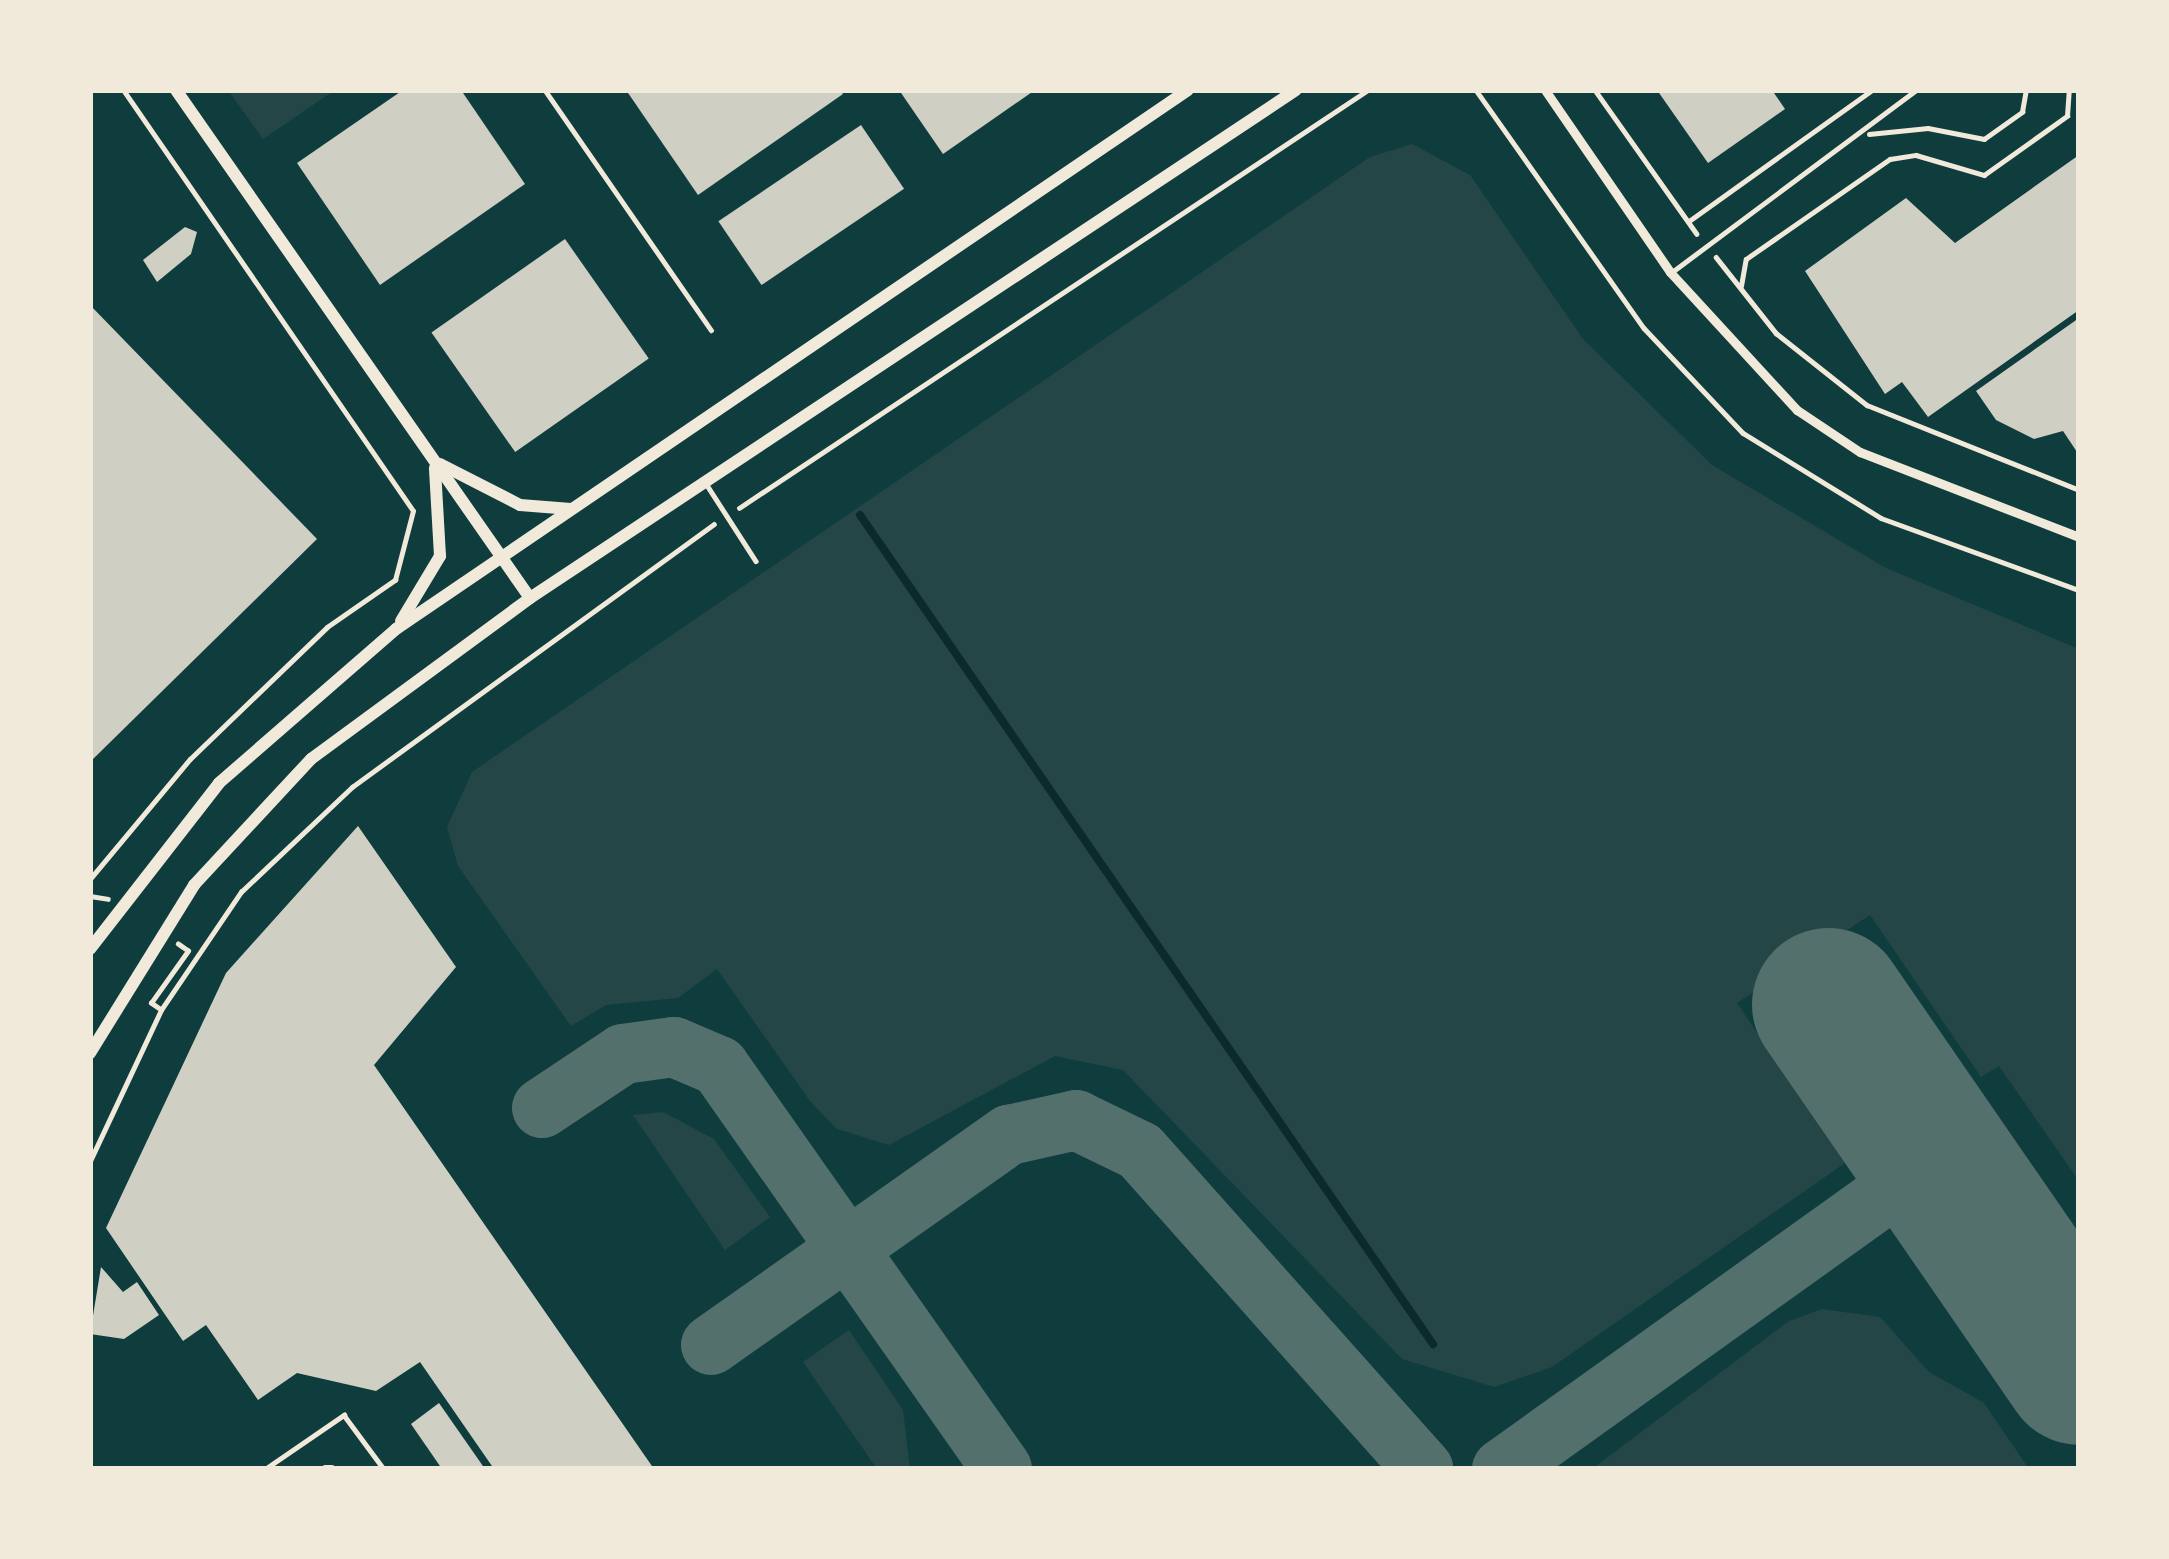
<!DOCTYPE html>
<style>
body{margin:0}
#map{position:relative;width:2169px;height:1559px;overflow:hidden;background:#0f3d3e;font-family:"Exo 2",sans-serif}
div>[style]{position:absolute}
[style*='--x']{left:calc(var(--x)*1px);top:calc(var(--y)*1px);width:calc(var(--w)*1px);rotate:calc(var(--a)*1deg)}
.green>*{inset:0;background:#244646}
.stream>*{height:8px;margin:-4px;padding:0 4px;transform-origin:4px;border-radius:4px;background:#0a2a2b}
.taxiway>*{height:60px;margin:-30px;padding:0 30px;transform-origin:30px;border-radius:30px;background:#53706d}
.runway>*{height:153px;margin:-76.5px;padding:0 76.5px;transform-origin:76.5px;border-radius:76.5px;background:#53706d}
.building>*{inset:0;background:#cfcfc3;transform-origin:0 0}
.path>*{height:4.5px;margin:-2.25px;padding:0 2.25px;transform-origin:2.25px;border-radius:2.25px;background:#f1e9da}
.service>*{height:4.5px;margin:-2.25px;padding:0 2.25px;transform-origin:2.25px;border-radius:2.25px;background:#f1e9da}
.minor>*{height:9px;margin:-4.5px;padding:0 4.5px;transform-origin:4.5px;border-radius:4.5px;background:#f1e9da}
.tertiary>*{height:12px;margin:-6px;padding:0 6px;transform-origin:6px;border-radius:6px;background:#f1e9da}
span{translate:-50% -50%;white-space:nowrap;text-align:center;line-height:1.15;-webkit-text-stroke:12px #f1e9da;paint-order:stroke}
.frame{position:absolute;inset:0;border:93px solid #f1e9da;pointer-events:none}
</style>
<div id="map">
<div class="green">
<div style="clip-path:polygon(228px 90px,335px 90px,263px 139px)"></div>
<div style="clip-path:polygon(1412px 144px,1470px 175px,1583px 339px,1712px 465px,1886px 568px,2079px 649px,2079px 1181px,1999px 1066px,1981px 1077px,1870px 915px,1737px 1003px,1845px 1163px,1552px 1367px,1494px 1387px,1402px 1359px,1123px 1070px,1055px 1056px,889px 1145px,837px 1129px,810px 1101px,717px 969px,678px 998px,606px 1005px,571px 1026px,458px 866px,447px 827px,472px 772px,1370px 157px)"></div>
<div style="clip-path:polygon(663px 1112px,714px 1139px,770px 1217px,725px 1250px,633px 1115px)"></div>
<div style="clip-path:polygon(1822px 1309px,1880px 1317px,1929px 1372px,1984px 1403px,2029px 1469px,1592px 1469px,1789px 1321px)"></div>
<div style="clip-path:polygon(849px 1330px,903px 1410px,910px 1469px,877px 1469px,803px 1362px)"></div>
</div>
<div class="stream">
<div style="--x:860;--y:515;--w:1008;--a:55.35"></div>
</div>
<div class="taxiway">
<div style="--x:542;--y:1108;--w:97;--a:-33.7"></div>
<div style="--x:623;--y:1054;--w:51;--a:-7.8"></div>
<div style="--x:674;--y:1047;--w:49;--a:22.9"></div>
<div style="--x:719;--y:1066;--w:492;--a:54.9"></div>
<div style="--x:711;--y:1345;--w:365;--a:-35.2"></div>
<div style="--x:1009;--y:1135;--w:69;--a:-12.6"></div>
<div style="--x:1076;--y:1120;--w:71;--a:25.8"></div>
<div style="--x:1140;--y:1151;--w:426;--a:48.3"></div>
<div style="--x:1502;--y:1469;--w:533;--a:-35.6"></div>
</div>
<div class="runway">
<div style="--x:1828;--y:1004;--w:442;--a:55.4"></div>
</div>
<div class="building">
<div style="clip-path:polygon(403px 90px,461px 90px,525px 184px,380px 285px,297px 163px)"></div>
<div style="clip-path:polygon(626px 90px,840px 90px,843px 94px,698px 195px)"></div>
<div style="clip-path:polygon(899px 90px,1035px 90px,943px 154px)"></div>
<div style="clip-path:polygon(1657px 90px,1772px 90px,1785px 109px,1708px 163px)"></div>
<div style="left:861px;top:125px;width:77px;height:172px;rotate:56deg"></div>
<div style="clip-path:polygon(2079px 155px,2079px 310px,1928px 417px,1902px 382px,1885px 394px,1805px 271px,1906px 198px,1955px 243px)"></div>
<div style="clip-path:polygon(185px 227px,197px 232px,191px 254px,157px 282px,143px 260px)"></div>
<div style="left:565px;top:239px;width:146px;height:163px;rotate:55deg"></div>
<div style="clip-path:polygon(90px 305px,317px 539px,90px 762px)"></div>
<div style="clip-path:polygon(2079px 318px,2079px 455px,2063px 431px,2034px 439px,1996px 420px,1976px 391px)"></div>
<div style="clip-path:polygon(358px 826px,456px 967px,374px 1065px,654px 1469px,494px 1469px,420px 1362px,376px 1391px,297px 1373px,258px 1400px,206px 1325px,183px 1341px,106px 1228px,226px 973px)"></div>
<div style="clip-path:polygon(101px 1267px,123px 1292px,137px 1282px,159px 1315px,124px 1339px,90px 1334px)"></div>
<div style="clip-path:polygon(439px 1403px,485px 1469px,442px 1469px,411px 1424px)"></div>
</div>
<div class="path">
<div style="--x:1476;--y:90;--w:291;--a:54.8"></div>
<div style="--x:1644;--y:328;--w:144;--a:46.7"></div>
<div style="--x:1743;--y:433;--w:162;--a:31.6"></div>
<div style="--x:1881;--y:518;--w:211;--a:20"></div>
<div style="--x:1595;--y:90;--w:176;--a:54.7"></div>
<div style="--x:1689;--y:221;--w:225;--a:-35.6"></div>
<div style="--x:1716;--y:257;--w:97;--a:51.7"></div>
<div style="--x:1776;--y:333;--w:116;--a:38.4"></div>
<div style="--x:1867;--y:405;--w:228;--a:21.8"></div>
<div style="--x:1741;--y:286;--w:27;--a:-80"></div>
<div style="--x:1746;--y:259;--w:175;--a:-34.8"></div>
<div style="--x:1890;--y:159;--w:26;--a:-9"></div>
<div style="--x:1916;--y:155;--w:71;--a:16.4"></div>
<div style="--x:1984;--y:175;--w:102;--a:-35.4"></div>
<div style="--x:2067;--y:116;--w:26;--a:-86"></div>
<div style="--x:739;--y:508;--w:755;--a:-33.61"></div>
<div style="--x:90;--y:879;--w:156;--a:-50.2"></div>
<div style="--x:190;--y:759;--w:190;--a:-43.9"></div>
<div style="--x:327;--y:627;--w:83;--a:-34.7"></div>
<div style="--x:395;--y:580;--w:71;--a:-75.4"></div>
<div style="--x:413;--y:511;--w:511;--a:-124.56"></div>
<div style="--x:90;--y:896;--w:18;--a:9"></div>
<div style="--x:161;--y:1010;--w:12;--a:-145"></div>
<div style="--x:151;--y:1003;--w:64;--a:-54.6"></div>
<div style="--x:188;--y:951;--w:12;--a:-145"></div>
<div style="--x:90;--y:1161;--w:167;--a:-64.8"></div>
<div style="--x:161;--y:1010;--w:143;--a:-55.9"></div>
<div style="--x:241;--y:892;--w:153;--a:-43.4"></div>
<div style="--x:352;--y:787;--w:447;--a:-36"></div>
<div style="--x:265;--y:1469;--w:96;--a:-34.4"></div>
<div style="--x:344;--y:1415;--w:67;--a:53.5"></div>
</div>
<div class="service">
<div style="--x:545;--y:90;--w:292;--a:55.3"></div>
<div style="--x:1869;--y:134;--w:59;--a:-5.8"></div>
<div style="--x:1928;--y:128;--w:57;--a:11.1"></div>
<div style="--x:1984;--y:139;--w:47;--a:-35.4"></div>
<div style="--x:2022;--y:112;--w:22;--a:-80"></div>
<div style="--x:1672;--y:272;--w:304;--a:-36.7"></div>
<div style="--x:705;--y:482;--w:94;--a:57.2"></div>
</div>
<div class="minor">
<div style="--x:1545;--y:90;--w:221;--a:55.5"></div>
<div style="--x:1670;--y:272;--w:188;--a:47.4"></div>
<div style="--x:1797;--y:410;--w:76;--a:33.7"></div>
<div style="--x:1860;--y:452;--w:235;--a:21.2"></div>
<div style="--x:325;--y:1469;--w:6;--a:0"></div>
</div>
<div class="tertiary">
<div style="--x:176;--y:90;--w:619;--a:55.13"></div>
<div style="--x:440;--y:464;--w:90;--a:27.1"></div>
<div style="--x:520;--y:505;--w:51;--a:4.5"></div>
<div style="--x:401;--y:621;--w:76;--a:-59"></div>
<div style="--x:440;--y:556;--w:88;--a:-93.3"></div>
<div style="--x:90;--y:949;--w:210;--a:-52.1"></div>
<div style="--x:219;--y:783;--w:235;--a:-41"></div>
<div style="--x:396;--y:629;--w:958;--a:-34.24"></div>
<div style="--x:90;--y:1053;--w:198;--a:-58.2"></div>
<div style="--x:194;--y:885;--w:172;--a:-47.1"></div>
<div style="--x:311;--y:759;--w:272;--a:-36.3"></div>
<div style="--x:530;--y:598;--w:919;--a:-33.55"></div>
</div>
<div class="frame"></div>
</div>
